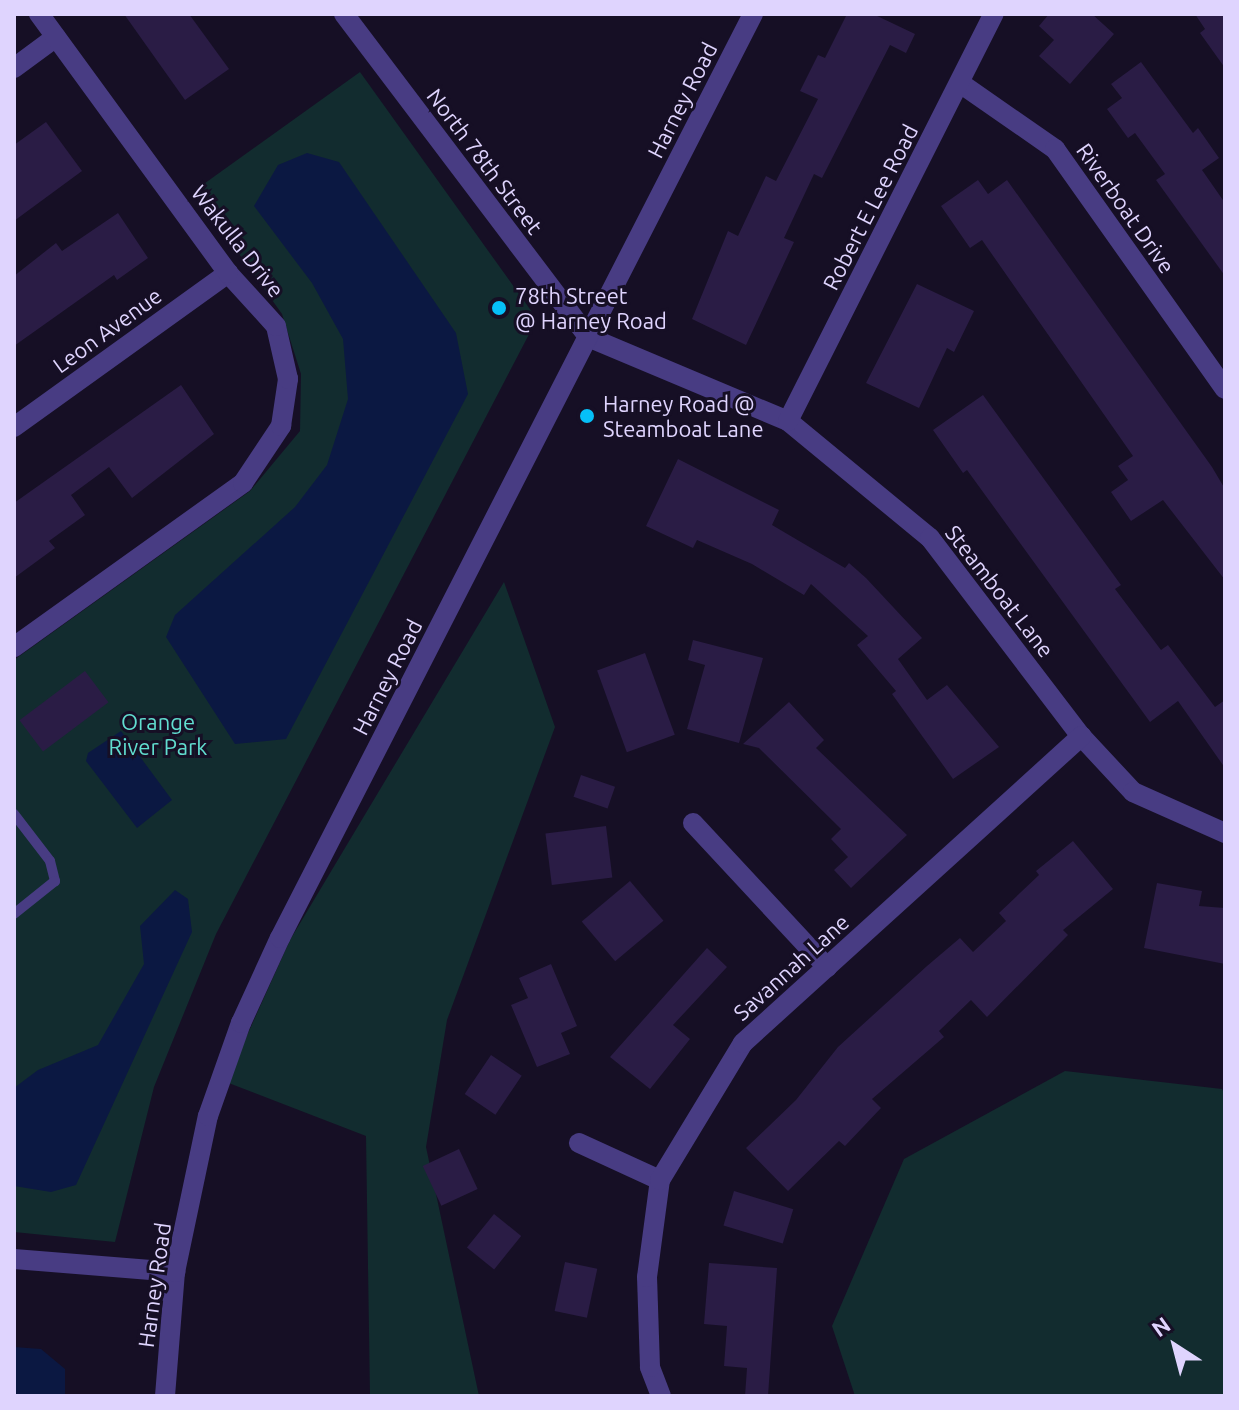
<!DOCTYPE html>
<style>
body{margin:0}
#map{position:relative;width:1239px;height:1410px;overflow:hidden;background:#160f25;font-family:Ubuntu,sans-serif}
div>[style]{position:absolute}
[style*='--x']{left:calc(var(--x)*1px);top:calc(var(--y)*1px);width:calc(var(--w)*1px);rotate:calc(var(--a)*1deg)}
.green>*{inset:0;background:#122c2f}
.water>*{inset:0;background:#0b1842}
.building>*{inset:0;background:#2a1c45;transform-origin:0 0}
.service>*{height:10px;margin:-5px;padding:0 5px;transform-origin:5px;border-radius:5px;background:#483c83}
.minor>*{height:20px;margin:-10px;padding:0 10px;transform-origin:10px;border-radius:10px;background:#483c83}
.tertiary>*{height:20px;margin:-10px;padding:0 10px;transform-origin:10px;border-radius:10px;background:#483c83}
.dots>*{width:22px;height:22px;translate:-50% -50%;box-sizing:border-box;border:4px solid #160f25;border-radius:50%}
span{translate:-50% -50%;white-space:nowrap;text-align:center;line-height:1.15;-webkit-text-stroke:6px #160f25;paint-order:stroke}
.street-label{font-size:22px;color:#dfd4fe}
.poi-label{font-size:22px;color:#dfd4fe}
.left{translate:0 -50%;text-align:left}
.park-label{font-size:22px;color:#61ddcf}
.frame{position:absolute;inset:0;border:16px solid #dfd4fe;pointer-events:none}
.north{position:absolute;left:1135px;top:1306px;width:80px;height:80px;-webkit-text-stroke:6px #160f25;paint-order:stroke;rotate:324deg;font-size:22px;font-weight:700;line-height:32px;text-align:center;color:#dfd4fe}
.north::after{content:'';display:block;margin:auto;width:28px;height:36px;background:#dfd4fe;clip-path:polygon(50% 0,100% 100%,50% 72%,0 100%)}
</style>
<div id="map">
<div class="green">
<div style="clip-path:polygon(360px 72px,537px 319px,216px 934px,154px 1087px,115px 1242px,14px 1232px,14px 660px,250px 491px,300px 431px,301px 374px,282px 314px,194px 191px)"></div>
<div style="clip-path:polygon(504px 582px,555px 727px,447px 1020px,426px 1147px,479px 1396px,370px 1396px,366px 1136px,226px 1082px,290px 940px)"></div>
<div style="clip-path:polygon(1065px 1071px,1222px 1089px,1225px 1095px,1225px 1396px,855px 1396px,832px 1326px,904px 1159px)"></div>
</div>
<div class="water">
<div style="clip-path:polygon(307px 153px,339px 162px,456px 333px,468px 394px,286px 739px,235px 744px,166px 637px,175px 615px,295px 507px,327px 465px,348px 399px,343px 339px,312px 283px,254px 206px,278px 165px)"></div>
<div style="clip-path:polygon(121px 731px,172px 800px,137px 828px,86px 761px,88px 753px)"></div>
<div style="clip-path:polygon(175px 890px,188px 899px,192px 932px,76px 1185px,51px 1192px,14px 1186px,14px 1088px,38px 1070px,98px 1045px,144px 964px,140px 926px)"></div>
<div style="clip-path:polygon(14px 1347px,41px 1349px,65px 1369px,65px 1396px,14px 1396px)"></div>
</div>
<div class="building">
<div style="clip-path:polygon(124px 14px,189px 14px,229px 69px,185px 100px)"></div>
<div style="clip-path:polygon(847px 14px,873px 14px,915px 34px,906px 53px,890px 45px,822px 178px,814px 174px,784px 238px,794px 242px,746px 345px,692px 319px,728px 231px,738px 236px,766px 176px,776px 181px,818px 99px,800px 91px,818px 55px,825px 58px)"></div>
<div style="clip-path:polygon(1049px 14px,1092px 14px,1114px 34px,1070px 84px,1039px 56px,1054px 40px,1039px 26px)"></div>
<div style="clip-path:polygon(1195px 14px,1225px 14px,1225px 68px,1200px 33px,1205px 29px)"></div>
<div style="clip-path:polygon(1141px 62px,1193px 133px,1198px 128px,1219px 158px,1202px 170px,1225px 203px,1225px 276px,1156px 180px,1165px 174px,1135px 133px,1128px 138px,1107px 109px,1122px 98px,1111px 84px)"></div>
<div style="clip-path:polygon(46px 122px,82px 171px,14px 221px,14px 145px)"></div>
<div style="clip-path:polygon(978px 180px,988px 194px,1007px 180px,1212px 467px,1225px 489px,1225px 580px,1163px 500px,1131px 521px,1111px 492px,1128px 480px,1118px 466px,1133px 456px,982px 240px,970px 248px,941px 206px)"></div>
<div style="clip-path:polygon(118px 213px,148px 258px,117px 280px,114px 275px,14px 346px,14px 276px,56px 243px,62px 251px)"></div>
<div style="clip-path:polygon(917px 284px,974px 311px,954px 352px,947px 348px,919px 408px,866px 383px)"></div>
<div style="clip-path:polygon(181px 385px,214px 434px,132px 498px,109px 467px,71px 495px,85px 515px,49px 541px,55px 548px,14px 578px,14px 503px)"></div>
<div style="clip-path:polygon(983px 395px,1121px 585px,1115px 589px,1161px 650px,1168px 645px,1215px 707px,1225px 700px,1225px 768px,1178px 701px,1150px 722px,967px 470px,963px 473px,933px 430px)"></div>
<div style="clip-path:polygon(678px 459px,779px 510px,772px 525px,845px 568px,849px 563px,866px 578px,922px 638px,898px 659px,927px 700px,947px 685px,999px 747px,953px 779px,892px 694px,896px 691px,857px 645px,868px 636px,811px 584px,804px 595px,752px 564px,697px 540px,693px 548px,646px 526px)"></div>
<div style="clip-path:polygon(693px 640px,763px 658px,739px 743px,687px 729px,705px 665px,688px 660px)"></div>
<div style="left:645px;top:653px;width:87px;height:51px;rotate:70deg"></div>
<div style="left:85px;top:671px;width:39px;height:82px;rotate:53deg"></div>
<div style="clip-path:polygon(789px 702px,824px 740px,816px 748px,907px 835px,851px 888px,834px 870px,848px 857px,831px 839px,841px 829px,759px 748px,743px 744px)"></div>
<div style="left:581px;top:775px;width:36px;height:23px;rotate:19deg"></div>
<div style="left:606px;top:826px;width:52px;height:61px;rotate:83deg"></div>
<div style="clip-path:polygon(1073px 841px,1113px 889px,1063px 930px,1068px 935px,987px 1017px,971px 1000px,939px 1031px,944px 1037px,872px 1099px,881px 1108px,845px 1146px,839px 1141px,788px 1191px,746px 1148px,796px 1100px,838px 1047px,927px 966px,960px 938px,973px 952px,1006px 921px,999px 913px,1039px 875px,1036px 871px)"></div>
<div style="left:630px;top:881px;width:52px;height:63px;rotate:50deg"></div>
<div style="clip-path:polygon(1157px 883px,1202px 891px,1199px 906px,1225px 908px,1225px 964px,1144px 948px)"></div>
<div style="clip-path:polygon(707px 948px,727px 967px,673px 1025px,690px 1039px,650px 1089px,610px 1057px)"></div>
<div style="clip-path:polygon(551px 964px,577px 1026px,561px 1033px,570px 1054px,537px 1067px,511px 1005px,528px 998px,519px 978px)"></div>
<div style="left:491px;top:1055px;width:37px;height:47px;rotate:34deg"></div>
<div style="left:459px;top:1149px;width:44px;height:40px;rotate:65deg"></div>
<div style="left:734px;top:1191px;width:62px;height:36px;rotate:17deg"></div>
<div style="left:494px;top:1214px;width:35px;height:43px;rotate:39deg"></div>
<div style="left:565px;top:1262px;width:33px;height:50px;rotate:12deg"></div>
<div style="clip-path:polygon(709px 1263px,777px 1268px,768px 1396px,745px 1396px,747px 1368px,724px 1366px,727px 1326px,704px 1324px)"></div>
</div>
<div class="service">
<div style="--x:14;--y:814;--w:59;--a:52.5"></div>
<div style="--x:50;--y:861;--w:21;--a:76"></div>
<div style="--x:55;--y:881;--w:53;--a:141.2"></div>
</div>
<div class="minor">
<div style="--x:14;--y:68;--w:52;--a:-36.4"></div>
<div style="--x:960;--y:83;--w:116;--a:34.8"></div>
<div style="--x:1055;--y:149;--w:294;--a:54.7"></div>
<div style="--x:588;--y:337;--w:217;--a:22.8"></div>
<div style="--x:788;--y:421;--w:184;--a:39.5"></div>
<div style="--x:930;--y:538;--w:249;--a:52.7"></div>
<div style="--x:1081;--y:736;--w:76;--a:47.1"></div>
<div style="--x:1133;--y:792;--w:101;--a:24"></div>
<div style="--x:788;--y:421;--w:456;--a:-63.2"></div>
<div style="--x:14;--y:427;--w:264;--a:-35.7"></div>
<div style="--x:14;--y:647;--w:282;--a:-35.6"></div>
<div style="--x:243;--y:483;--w:69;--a:-56.3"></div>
<div style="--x:281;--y:426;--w:48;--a:-81.5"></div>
<div style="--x:288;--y:379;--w:54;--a:-102.8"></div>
<div style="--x:276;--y:326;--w:72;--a:-132.2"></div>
<div style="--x:228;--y:273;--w:321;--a:-126.1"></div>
<div style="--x:693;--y:823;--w:197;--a:47.1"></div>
<div style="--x:579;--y:1143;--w:89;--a:24.6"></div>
<div style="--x:14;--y:1259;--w:162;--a:4.6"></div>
<div style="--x:661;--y:1396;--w:31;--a:-111"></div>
<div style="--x:650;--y:1367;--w:90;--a:-91.9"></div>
<div style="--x:647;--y:1277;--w:98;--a:-82.4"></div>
<div style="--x:660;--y:1180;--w:160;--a:-58.8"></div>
<div style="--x:743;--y:1043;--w:457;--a:-42.2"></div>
</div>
<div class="tertiary">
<div style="--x:344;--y:14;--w:405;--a:52.9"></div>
<div style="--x:165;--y:1396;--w:124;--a:-85.4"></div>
<div style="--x:175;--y:1272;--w:159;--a:-78.1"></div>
<div style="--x:208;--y:1116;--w:99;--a:-70.5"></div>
<div style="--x:241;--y:1023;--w:94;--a:-65.4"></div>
<div style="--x:280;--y:938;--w:1038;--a:-62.89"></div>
</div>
<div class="dots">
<div style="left:499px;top:308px;background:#06bff8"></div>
<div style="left:587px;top:416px;background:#06bff8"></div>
</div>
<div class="street-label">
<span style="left:682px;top:100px;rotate:-63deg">Harney Road</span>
<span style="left:485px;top:161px;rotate:53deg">North 78th Street</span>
<span style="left:870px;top:207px;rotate:-63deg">Robert E Lee Road</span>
<span style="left:1126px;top:208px;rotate:55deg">Riverboat Drive</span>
<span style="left:238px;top:241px;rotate:52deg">Wakulla Drive</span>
<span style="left:107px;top:330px;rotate:-36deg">Leon Avenue</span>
<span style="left:1000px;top:591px;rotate:52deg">Steamboat Lane</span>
<span style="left:387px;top:677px;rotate:-63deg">Harney Road</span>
<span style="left:791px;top:967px;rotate:-42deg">Savannah Lane</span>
<span style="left:154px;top:1285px;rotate:-82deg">Harney Road</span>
</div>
<div class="poi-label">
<span class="left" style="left:515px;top:308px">78th Street<br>@ Harney Road</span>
<span class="left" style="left:603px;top:416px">Harney Road @<br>Steamboat Lane</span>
</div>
<div class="park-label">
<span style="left:158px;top:734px">Orange<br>River Park</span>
</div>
<div class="frame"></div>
<div class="north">N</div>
</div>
